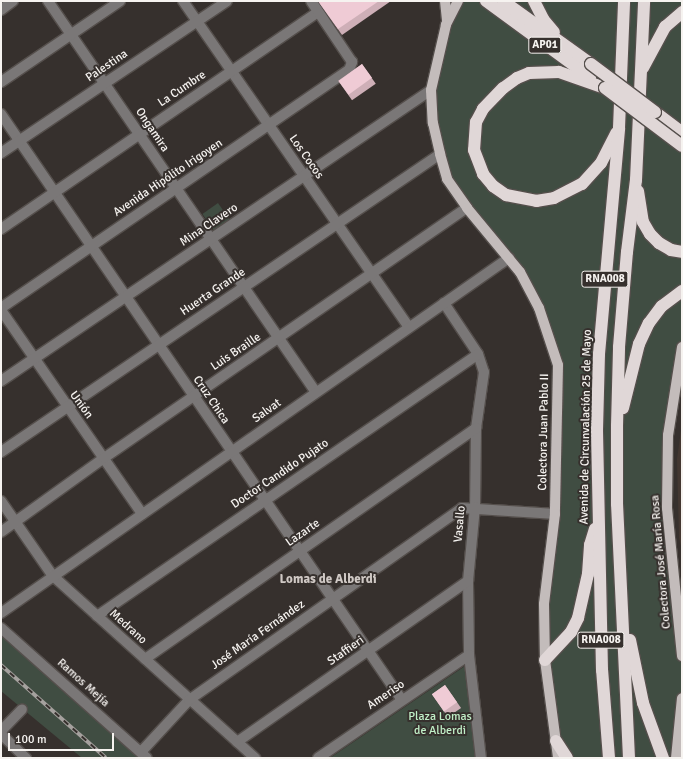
<!DOCTYPE html>
<meta charset="utf-8">
<style>
body{margin:0}
#map{position:relative;width:683px;height:759px;overflow:hidden;background:#36302d;font-family:Signika,sans-serif}
div>[style]{position:absolute}
[style*='--x']{left:calc(var(--x)*1px);top:calc(var(--y)*1px);width:calc(var(--w)*1px);rotate:calc(var(--a)*1deg)}
.built>*{inset:0;background:#433731}
.green>*{inset:0;background:#404d42;transform-origin:0 0}
.roads{filter:drop-shadow(1px 0 #554f4c) drop-shadow(-1px 0 #554f4c) drop-shadow(0 1px #554f4c) drop-shadow(0 -1px #554f4c)}
.minor>*{height:10px;margin:-5px;padding:0 5px;transform-origin:5px;border-radius:5px;background:#7a7777}
.major>*{height:10px;margin:-5px;padding:0 5px;transform-origin:5px;border-radius:5px;background:#c3bcbb}
.highway>*{height:12px;margin:-6px;padding:0 6px;transform-origin:6px;border-radius:6px;background:#e0d7d7}
.rail>*{height:3.5px;margin-top:-1.75px;transform-origin:0;background:repeating-linear-gradient(90deg,#36302d 0 6px,#a5a19e 0 12px);box-sizing:border-box;border-block:1px solid #a5a19e}
.bridges{filter:drop-shadow(1px 0 #554f4c) drop-shadow(-1px 0 #554f4c) drop-shadow(0 1px #554f4c) drop-shadow(0 -1px #554f4c)}
.highway-bridge>*{height:12px;margin:-6px;padding:0 6px;transform-origin:6px;border-radius:6px;background:#e0d7d7}
.wall>*{inset:0;background:#ceafb7;transform-origin:0 0}
.building>*{inset:0;background:#efcbd5;transform-origin:0 0}
span{translate:-50% -50%;white-space:nowrap;text-align:center;line-height:1.15;-webkit-text-stroke:4px #36302d;paint-order:stroke}
.shield-label span{padding:1px 3px;background:#36302d;border:1px solid;border-radius:3px;-webkit-text-stroke-width:0}
.shield-label{font-size:11px;color:#f6f3f0;font-weight:700}
.street-label{font-size:12px;color:#f6f3f0}
.park-label{font-size:12px;color:#c0efc7}
.neighbourhood-label{font-size:13px;color:#d0c9c5;font-weight:700}
.frame{position:absolute;inset:0;border:2px solid #f6f3f0;pointer-events:none}
.scale{position:absolute;left:8px;top:733px;width:106px;height:18px;box-sizing:border-box;border:2px solid #f6f3f0;border-top:0;padding-left:5px;font-size:12px;line-height:14px;white-space:nowrap;color:#f6f3f0;-webkit-text-stroke:3px #36302d;paint-order:stroke}
</style>
<div id="map">
<div class="built">
<div style="clip-path:polygon(682px 423px,682px 550px,679px 538px,677px 459px)"></div>
</div>
<div class="green">
<div style="clip-path:polygon(458px 1px,682px 1px,682px 347px,677px 370px,667px 508px,682px 656px,682px 698px,676px 758px,558px 758px,544px 604px,555px 514px,558px 365px,520px 272px,467px 208px,440px 154px,431px 90px)"></div>
<div style="left:218px;top:203px;width:21px;height:19px;rotate:55deg"></div>
<div style="clip-path:polygon(1px 628px,147px 758px,82px 758px,1px 691px)"></div>
<div style="clip-path:polygon(465px 666px,468px 669px,477px 758px,330px 758px)"></div>
</div>
<div class="roads">
<div class="minor">
<div style="--x:48;--y:1;--w:474;--a:55.6"></div>
<div style="--x:183;--y:1;--w:397;--a:55.3"></div>
<div style="--x:1;--y:10;--w:15;--a:-37"></div>
<div style="--x:1;--y:82;--w:144;--a:-34.2"></div>
<div style="--x:1;--y:114;--w:710;--a:55.62"></div>
<div style="--x:1;--y:153;--w:272;--a:-33.9"></div>
<div style="--x:1;--y:229;--w:384;--a:-34.4"></div>
<div style="--x:444;--y:303;--w:61;--a:56.3"></div>
<div style="--x:478;--y:354;--w:19;--a:72"></div>
<div style="--x:484;--y:372;--w:57;--a:98.1"></div>
<div style="--x:476;--y:428;--w:79;--a:90.7"></div>
<div style="--x:475;--y:507;--w:74;--a:95.4"></div>
<div style="--x:468;--y:581;--w:74;--a:89.2"></div>
<div style="--x:469;--y:655;--w:104;--a:83.4"></div>
<div style="--x:1;--y:308;--w:422;--a:-34.4"></div>
<div style="--x:349;--y:70;--w:9;--a:-69"></div>
<div style="--x:352;--y:62;--w:73;--a:-123.9"></div>
<div style="--x:1;--y:310;--w:248;--a:55.3"></div>
<div style="--x:1;--y:381;--w:519;--a:-34.09"></div>
<div style="--x:1;--y:452;--w:531;--a:-34.17"></div>
<div style="--x:1;--y:501;--w:91;--a:55.3"></div>
<div style="--x:53;--y:576;--w:272;--a:42"></div>
<div style="--x:1;--y:532;--w:127;--a:-35.7"></div>
<div style="--x:104;--y:458;--w:441;--a:-34.6"></div>
<div style="--x:1;--y:613;--w:620;--a:-34.95"></div>
<div style="--x:97;--y:616;--w:462;--a:-34.5"></div>
<div style="--x:1;--y:628;--w:195;--a:41.7"></div>
<div style="--x:145;--y:659;--w:404;--a:-34.9"></div>
<div style="--x:1;--y:731;--w:30;--a:-46"></div>
<div style="--x:1;--y:734;--w:35;--a:44"></div>
<div style="--x:237;--y:742;--w:282;--a:-34.9"></div>
<div style="--x:141;--y:752;--w:71;--a:-47.3"></div>
<div style="--x:189;--y:700;--w:334;--a:-35.1"></div>
<div style="--x:462;--y:508;--w:93;--a:3.7"></div>
<div style="--x:318;--y:758;--w:183;--a:-34.3"></div>
</div>
<div class="major">
<div style="--x:445;--y:1;--w:20;--a:84"></div>
<div style="--x:458;--y:1;--w:27;--a:117"></div>
<div style="--x:446;--y:25;--w:67;--a:103"></div>
<div style="--x:431;--y:90;--w:33;--a:87"></div>
<div style="--x:433;--y:123;--w:32;--a:77"></div>
<div style="--x:440;--y:154;--w:26;--a:74"></div>
<div style="--x:447;--y:179;--w:35;--a:55"></div>
<div style="--x:467;--y:208;--w:83;--a:50.4"></div>
<div style="--x:520;--y:272;--w:41;--a:62.2"></div>
<div style="--x:539;--y:308;--w:60;--a:71.6"></div>
<div style="--x:558;--y:365;--w:149;--a:91.2"></div>
<div style="--x:555;--y:514;--w:91;--a:97"></div>
<div style="--x:544;--y:604;--w:56;--a:89"></div>
<div style="--x:545;--y:660;--w:99;--a:82.4"></div>
<div style="--x:682;--y:347;--w:89;--a:99"></div>
<div style="--x:668;--y:435;--w:73;--a:90.8"></div>
<div style="--x:667;--y:508;--w:149;--a:84.2"></div>
<div style="--x:676;--y:758;--w:60;--a:-84.3"></div>
</div>
<div class="highway">
<div style="--x:486;--y:1;--w:129;--a:36.2"></div>
<div style="--x:503;--y:1;--w:108;--a:35.6"></div>
<div style="--x:534;--y:1;--w:20;--a:63"></div>
<div style="--x:543;--y:19;--w:17;--a:50"></div>
<div style="--x:643;--y:68;--w:47;--a:-61.8"></div>
<div style="--x:665;--y:27;--w:23;--a:-41"></div>
<div style="--x:605;--y:88;--w:49;--a:-160.8"></div>
<div style="--x:559;--y:72;--w:30;--a:178"></div>
<div style="--x:529;--y:73;--w:13;--a:157"></div>
<div style="--x:517;--y:78;--w:17;--a:144"></div>
<div style="--x:503;--y:88;--w:29;--a:134"></div>
<div style="--x:483;--y:109;--w:15;--a:118"></div>
<div style="--x:476;--y:122;--w:28;--a:94"></div>
<div style="--x:474;--y:150;--w:26;--a:69"></div>
<div style="--x:483;--y:174;--w:16;--a:50"></div>
<div style="--x:493;--y:186;--w:16;--a:35"></div>
<div style="--x:506;--y:195;--w:31;--a:11"></div>
<div style="--x:536;--y:201;--w:18;--a:-9"></div>
<div style="--x:554;--y:198;--w:31;--a:-27"></div>
<div style="--x:582;--y:184;--w:28;--a:-48"></div>
<div style="--x:601;--y:163;--w:34;--a:-63"></div>
<div style="--x:655;--y:112;--w:34;--a:37"></div>
<div style="--x:638;--y:191;--w:31;--a:81"></div>
<div style="--x:643;--y:222;--w:14;--a:60"></div>
<div style="--x:650;--y:234;--w:13;--a:45"></div>
<div style="--x:659;--y:243;--w:14;--a:30"></div>
<div style="--x:671;--y:250;--w:11;--a:10"></div>
<div style="--x:623;--y:408;--w:66;--a:-76"></div>
<div style="--x:639;--y:344;--w:23;--a:-65"></div>
<div style="--x:649;--y:323;--w:21;--a:-53"></div>
<div style="--x:662;--y:306;--w:25;--a:-37"></div>
<div style="--x:630;--y:640;--w:64;--a:78.3"></div>
<div style="--x:643;--y:703;--w:59;--a:70"></div>
<div style="--x:545;--y:660;--w:38;--a:-47"></div>
<div style="--x:571;--y:632;--w:16;--a:-63"></div>
<div style="--x:578;--y:618;--w:45;--a:-77.2"></div>
<div style="--x:588;--y:574;--w:29;--a:-86"></div>
<div style="--x:590;--y:545;--w:17;--a:-73"></div>
<div style="--x:556;--y:741;--w:20;--a:57"></div>
<div style="--x:609;--y:758;--w:88;--a:-94.5"></div>
<div style="--x:602;--y:670;--w:240;--a:-91.2"></div>
<div style="--x:597;--y:430;--w:76;--a:-88.5"></div>
<div style="--x:599;--y:354;--w:227;--a:-84.9"></div>
<div style="--x:619;--y:128;--w:127;--a:-87.7"></div>
<div style="--x:629;--y:758;--w:254;--a:-92.7"></div>
<div style="--x:617;--y:504;--w:78;--a:-90"></div>
<div style="--x:617;--y:426;--w:79;--a:-88.5"></div>
<div style="--x:619;--y:347;--w:95;--a:-85.2"></div>
<div style="--x:627;--y:252;--w:73;--a:-82.9"></div>
<div style="--x:636;--y:180;--w:179;--a:-87.4"></div>
</div>
</div>
<div class="rail">
<div style="--x:1;--y:665;--w:140;--a:41.5"></div>
</div>
<div class="bridges">
<div class="highway-bridge">
<div style="--x:591;--y:64;--w:80;--a:36.9"></div>
<div style="--x:605;--y:88;--w:96;--a:37"></div>
</div>
</div>
<div class="wall">
<div style="clip-path:polygon(318px 1px,391px 1px,342px 35px)"></div>
<div style="left:362px;top:64px;width:24px;height:29px;rotate:55deg"></div>
<div style="left:445px;top:685px;width:28px;height:16px;rotate:55deg"></div>
</div>
<div class="building">
<div style="clip-path:polygon(318px 1px,379px 1px,338px 29px)"></div>
<div style="left:362px;top:64px;width:17px;height:29px;rotate:54deg"></div>
<div style="left:445px;top:685px;width:21px;height:16px;rotate:55deg"></div>
</div>
<div class="shield-label">
<span style="left:545px;top:45px">AP01</span>
<span style="left:605px;top:279px">RNA008</span>
<span style="left:601px;top:640px">RNA008</span>
</div>
<div class="street-label">
<span style="left:107px;top:66px;rotate:-34deg">Palestina</span>
<span style="left:182px;top:89px;rotate:-34deg">La Cumbre</span>
<span style="left:152px;top:130px;rotate:56deg">Ongamira</span>
<span style="left:306px;top:157px;rotate:55deg">Los Cocos</span>
<span style="left:168px;top:178px;rotate:-34deg">Avenida Hipólito Irigoyen</span>
<span style="left:209px;top:225px;rotate:-34deg">Mina Clavero</span>
<span style="left:213px;top:292px;rotate:-34deg">Huerta Grande</span>
<span style="left:236px;top:352px;rotate:-34deg">Luis Braille</span>
<span style="left:211px;top:400px;rotate:56deg">Cruz Chica</span>
<span style="left:81px;top:405px;rotate:54deg">Unión</span>
<span style="left:267px;top:411px;rotate:-35deg">Salvat</span>
<span style="left:586px;top:427px;rotate:-89deg">Avenida de Circunvalación 25 de Mayo</span>
<span style="left:544px;top:432px;rotate:-89deg">Colectora Juan Pablo II</span>
<span style="left:280px;top:474px;rotate:-34deg">Doctor Candido Pujato</span>
<span style="left:460px;top:524px;rotate:-85deg">Vasallo</span>
<span style="left:303px;top:533px;rotate:-35deg">Lazarte</span>
<span style="left:661px;top:562px;rotate:-95deg">Colectora José María Rosa</span>
<span style="left:128px;top:627px;rotate:42deg">Medrano</span>
<span style="left:258px;top:635px;rotate:-35deg">José María Fernández</span>
<span style="left:346px;top:651px;rotate:-35deg">Staffieri</span>
<span style="left:83px;top:683px;rotate:42deg">Ramos Mejía</span>
<span style="left:386px;top:695px;rotate:-34deg">Ameriso</span>
</div>
<div class="park-label">
<span style="left:440px;top:724px">Plaza Lomas<br>de Alberdi</span>
</div>
<div class="neighbourhood-label">
<span style="left:328px;top:579px">Lomas de Alberdi</span>
</div>
<div class="frame"></div>
<div class="scale">100 m</div>
</div>
